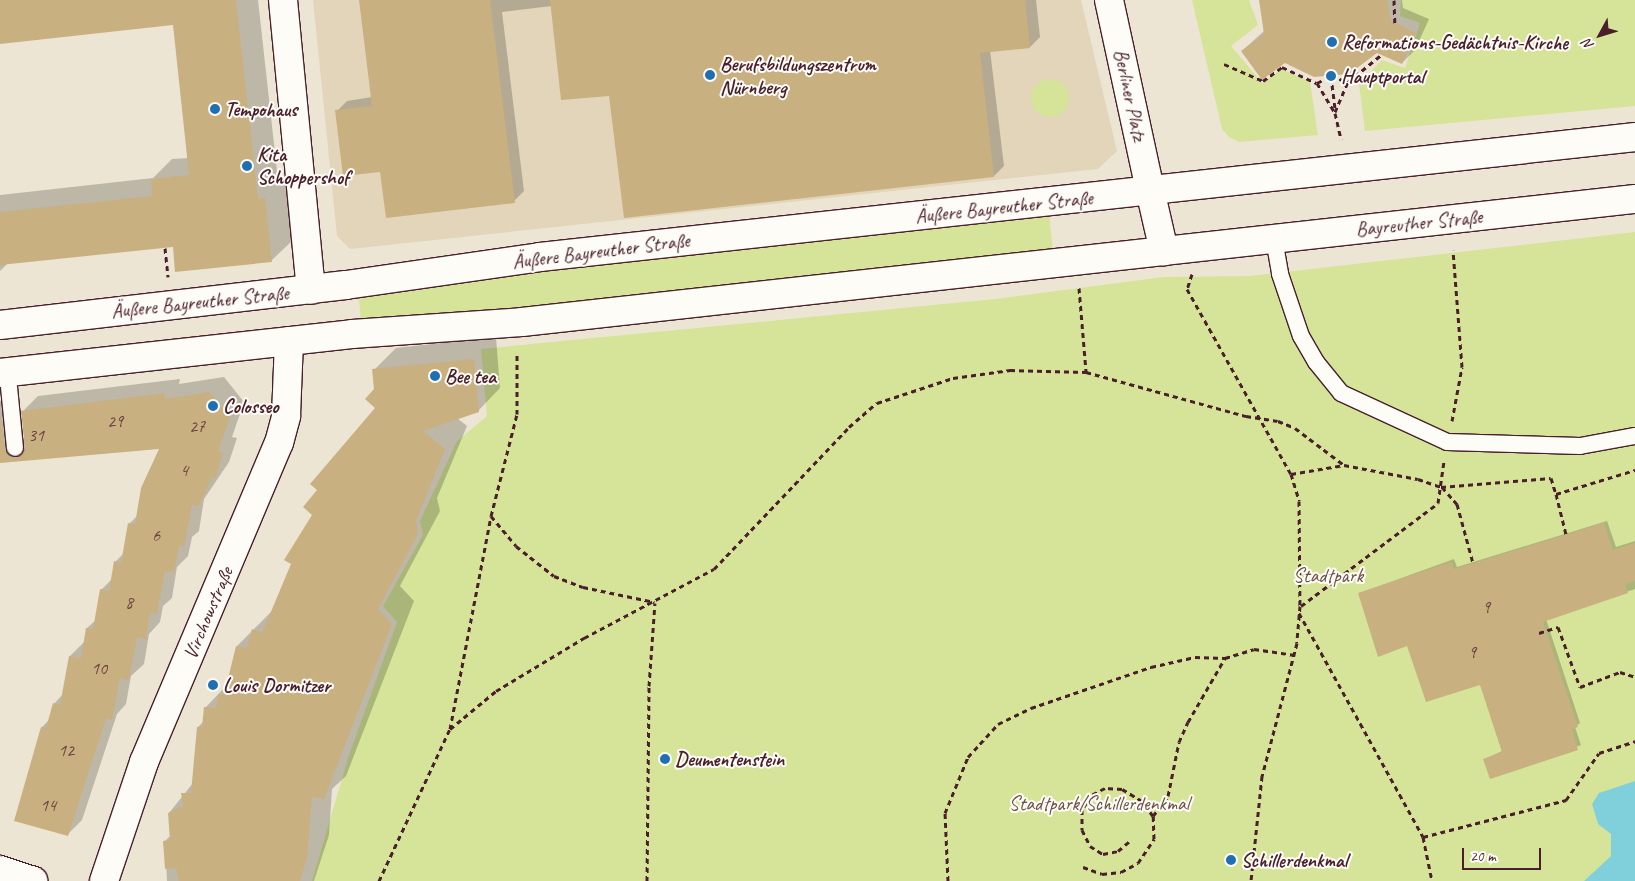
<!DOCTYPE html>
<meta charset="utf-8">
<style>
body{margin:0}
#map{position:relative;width:1635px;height:881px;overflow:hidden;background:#ede5d3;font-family:Caveat,sans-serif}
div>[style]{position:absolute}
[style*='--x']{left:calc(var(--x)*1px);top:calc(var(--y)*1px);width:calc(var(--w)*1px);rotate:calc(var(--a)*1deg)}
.built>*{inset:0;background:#e2d5ba}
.green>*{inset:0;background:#d5e498}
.round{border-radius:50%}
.water>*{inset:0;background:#80d0dc}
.shadow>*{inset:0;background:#0003}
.building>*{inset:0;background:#c9b080}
.path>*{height:3px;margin-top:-1.5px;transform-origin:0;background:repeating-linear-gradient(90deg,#4a1f2b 0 5px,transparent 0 9px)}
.roads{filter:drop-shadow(1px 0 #4a1f2b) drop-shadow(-1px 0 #4a1f2b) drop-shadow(0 1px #4a1f2b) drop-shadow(0 -1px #4a1f2b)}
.service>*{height:16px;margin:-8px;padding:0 8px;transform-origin:8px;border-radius:8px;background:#fdfcf7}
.minor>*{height:28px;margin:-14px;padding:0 14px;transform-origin:14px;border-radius:14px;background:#fdfcf7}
.secondary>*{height:28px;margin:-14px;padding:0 14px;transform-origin:14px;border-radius:14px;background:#fdfcf7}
.dots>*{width:14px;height:14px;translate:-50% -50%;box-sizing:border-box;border:2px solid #fdfcf7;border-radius:50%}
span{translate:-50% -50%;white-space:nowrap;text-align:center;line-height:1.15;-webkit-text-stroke:4px #fdfcf7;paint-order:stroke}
.number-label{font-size:18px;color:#6a4340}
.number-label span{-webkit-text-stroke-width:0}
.poi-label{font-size:20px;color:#4a1f2b;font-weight:700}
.left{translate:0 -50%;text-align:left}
.street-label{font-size:20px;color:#4a1f2b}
.park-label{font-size:20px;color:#6d5046}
.north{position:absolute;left:1575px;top:10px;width:50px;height:50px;-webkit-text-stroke:4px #fdfcf7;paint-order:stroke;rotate:231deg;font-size:14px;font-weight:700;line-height:20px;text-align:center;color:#4a1f2b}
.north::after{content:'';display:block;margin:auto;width:18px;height:22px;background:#4a1f2b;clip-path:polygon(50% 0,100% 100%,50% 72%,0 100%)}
.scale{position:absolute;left:1462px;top:848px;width:79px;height:22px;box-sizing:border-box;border:2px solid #4a1f2b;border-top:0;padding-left:6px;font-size:15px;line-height:18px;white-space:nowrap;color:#4a1f2b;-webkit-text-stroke:4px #fdfcf7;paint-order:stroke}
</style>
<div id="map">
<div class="built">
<div style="clip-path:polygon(313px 0,1081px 0,1117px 151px,1098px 169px,350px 249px,337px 236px)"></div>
</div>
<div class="green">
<div style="clip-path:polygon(1192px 0,1249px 0,1258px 25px,1231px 46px,1262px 83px,1282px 69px,1310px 82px,1318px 135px,1239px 142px,1229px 137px,1222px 129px)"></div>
<div style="clip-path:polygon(1401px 0,1635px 0,1635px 106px,1365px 131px,1359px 84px,1382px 60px,1405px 68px,1420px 23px,1400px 16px)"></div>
<div class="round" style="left:1031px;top:79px;width:38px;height:38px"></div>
<div style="clip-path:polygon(1049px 214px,1053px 251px,511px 310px,361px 321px,359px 298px,488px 277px)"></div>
<div style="clip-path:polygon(1635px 232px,1635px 881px,312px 881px,349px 755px,397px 622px,383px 606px,423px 535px,420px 521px,457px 441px,487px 416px,481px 349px,995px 299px,1164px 277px,1250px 276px)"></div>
</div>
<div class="water">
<div style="clip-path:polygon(1635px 781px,1635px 881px,1584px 881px,1611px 856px,1611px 834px,1598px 824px,1592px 804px,1599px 793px)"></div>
</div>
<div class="shadow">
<div style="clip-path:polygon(0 0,258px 0,278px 180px,285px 179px,292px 241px,272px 260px,174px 245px,8px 263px,0 271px,0 195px,153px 178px,172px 159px,189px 158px,174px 23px,0 43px)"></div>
<div style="clip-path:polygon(360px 0,1036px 0,1040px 37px,1030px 47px,990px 50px,1004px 166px,994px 176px,552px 6px,502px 12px,524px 191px,514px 201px,381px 170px,337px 111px,347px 101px,372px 97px)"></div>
<div style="clip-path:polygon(1260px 0,1402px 0,1403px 8px,1429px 19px,1415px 50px,1402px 63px,1377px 51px,1242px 51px,1264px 31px)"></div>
<div style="clip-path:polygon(496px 337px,500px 388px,478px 411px,457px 418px,467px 426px,437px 498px,440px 511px,400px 586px,414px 601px,346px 776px,332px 789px,329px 835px,314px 881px,167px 881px,165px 841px,171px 835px,169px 813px,193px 783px,198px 727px,203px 722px,205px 708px,227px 685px,237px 646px,273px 610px,313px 515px,318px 490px,376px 408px,374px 370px,396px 348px)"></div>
<div style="clip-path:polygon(224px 377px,244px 402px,232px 437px,237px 438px,229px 462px,204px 499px,199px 531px,192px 537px,188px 556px,177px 567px,172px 598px,163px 606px,160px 622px,149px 634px,144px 664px,131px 676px,126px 704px,117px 714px,82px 820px,68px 834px,42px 727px,49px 720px,54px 704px,63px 694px,70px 656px,85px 641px,87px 628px,96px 620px,101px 590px,112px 579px,115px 562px,124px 553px,129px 524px,138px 515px,161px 447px,0 462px,0 401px,16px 399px,20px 434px,25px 439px,23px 411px,38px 396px,180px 379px,179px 384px)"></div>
<div style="clip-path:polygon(1607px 521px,1616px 547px,1635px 541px,1635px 589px,1546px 619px,1580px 723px,1575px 727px,1581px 745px,1491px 777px,1485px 759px,1502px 751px,1481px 683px,1407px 645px,1360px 593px,1454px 559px,1457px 567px)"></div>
</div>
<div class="building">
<div style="clip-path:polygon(0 0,236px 0,258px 199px,265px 198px,272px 262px,175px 272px,173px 247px,0 265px,0 212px,152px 196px,151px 179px,189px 175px,173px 25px,0 44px)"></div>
<div style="clip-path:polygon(359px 0,490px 0,515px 203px,386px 218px,380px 172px,343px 176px,335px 110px,372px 106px)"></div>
<div style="clip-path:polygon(550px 0,1025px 0,1030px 48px,980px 53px,994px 177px,624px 218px,609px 96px,561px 100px)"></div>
<div style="clip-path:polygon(1259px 0,1387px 0,1391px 21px,1416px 33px,1402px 64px,1377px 53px,1349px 74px,1314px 77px,1285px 63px,1262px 80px,1241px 51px,1264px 34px)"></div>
<div style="clip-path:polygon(474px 359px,479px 412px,423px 431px,445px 449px,416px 521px,418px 534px,378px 609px,392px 624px,324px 799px,312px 797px,307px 858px,300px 881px,179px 881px,176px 868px,165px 869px,163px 841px,170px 840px,168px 813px,183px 806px,181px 793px,191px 793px,197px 727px,202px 727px,204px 707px,216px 708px,218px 694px,224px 695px,236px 646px,247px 648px,252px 629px,262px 633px,291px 564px,284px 560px,312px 515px,303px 507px,317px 490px,310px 484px,375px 408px,365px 399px,374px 389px,372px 369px)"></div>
<div style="clip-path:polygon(209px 392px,230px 417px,218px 451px,223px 453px,215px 479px,212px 477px,198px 507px,192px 505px,184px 547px,179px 546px,174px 572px,165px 571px,157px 614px,150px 612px,146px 639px,137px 637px,129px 680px,120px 678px,112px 720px,106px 718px,68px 836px,14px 821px,41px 727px,46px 728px,53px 703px,60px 705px,69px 656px,81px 658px,86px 628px,93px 629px,100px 589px,109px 591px,114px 561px,121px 563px,128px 523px,135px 524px,141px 488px,159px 449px,0 463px,0 414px,5px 449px,10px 457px,16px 458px,25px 448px,21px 411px,165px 393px,165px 399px)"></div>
<div style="clip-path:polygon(1604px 523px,1613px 550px,1635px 543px,1635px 581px,1625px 584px,1628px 593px,1543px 622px,1578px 727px,1572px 729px,1578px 750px,1490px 779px,1483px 759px,1502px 752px,1480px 685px,1426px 702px,1407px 646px,1378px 657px,1358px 593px,1451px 562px,1454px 569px)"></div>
</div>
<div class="path">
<div style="--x:1394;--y:0;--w:23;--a:88"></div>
<div style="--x:1224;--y:64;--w:43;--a:23.6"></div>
<div style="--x:1263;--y:81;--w:24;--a:-36"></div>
<div style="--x:1282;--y:67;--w:38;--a:25"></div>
<div style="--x:1317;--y:83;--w:35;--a:59"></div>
<div style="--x:1335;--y:113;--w:27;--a:77"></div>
<div style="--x:1331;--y:76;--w:34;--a:83"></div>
<div style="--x:1317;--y:83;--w:16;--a:-27"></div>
<div style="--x:1331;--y:76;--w:18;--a:19"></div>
<div style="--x:1335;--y:112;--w:33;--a:-67"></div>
<div style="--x:1348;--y:82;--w:43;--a:-39.3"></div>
<div style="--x:165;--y:248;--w:29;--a:84"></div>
<div style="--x:1192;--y:274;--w:16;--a:108"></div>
<div style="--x:1187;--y:289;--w:212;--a:60.7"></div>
<div style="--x:1291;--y:474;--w:28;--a:73"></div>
<div style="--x:1299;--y:501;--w:105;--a:89.5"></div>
<div style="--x:1300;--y:606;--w:37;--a:95"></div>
<div style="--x:1297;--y:643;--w:138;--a:104.7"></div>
<div style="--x:1262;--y:776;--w:106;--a:96"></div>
<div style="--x:1079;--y:288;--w:84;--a:85.2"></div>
<div style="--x:1452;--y:421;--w:55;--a:-79.5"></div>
<div style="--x:1462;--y:367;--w:117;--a:-94.4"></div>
<div style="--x:1291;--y:474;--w:54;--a:-9.6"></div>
<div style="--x:1442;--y:487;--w:23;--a:49"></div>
<div style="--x:1457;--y:504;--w:61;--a:74.8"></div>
<div style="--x:1556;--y:494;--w:41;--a:76"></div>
<div style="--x:491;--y:516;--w:39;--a:50"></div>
<div style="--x:516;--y:546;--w:48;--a:38.3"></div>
<div style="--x:554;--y:576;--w:31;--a:21"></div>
<div style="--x:583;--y:587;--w:73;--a:11.9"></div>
<div style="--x:1301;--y:606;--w:171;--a:-36.9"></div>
<div style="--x:1438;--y:503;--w:42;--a:-81.9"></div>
<div style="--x:1299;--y:613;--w:256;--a:61"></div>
<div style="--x:1423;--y:837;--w:45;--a:78.4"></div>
<div style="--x:1539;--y:633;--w:20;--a:-18"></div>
<div style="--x:1558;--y:627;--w:64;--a:69.9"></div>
<div style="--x:1580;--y:687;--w:43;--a:-20.6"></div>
<div style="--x:1620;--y:672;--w:16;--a:18"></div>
<div style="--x:450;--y:729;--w:60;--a:-39.6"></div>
<div style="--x:496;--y:691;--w:103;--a:-31.1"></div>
<div style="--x:584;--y:638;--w:147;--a:-28"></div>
<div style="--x:714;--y:569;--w:196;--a:-46.4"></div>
<div style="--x:849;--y:427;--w:37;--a:-41"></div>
<div style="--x:877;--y:403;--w:80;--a:-18.2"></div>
<div style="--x:953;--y:378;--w:58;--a:-8"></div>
<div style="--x:1010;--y:370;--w:76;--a:1.5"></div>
<div style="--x:1086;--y:372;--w:166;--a:15.4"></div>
<div style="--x:1246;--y:416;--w:32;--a:9"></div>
<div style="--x:1278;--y:421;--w:18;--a:22"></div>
<div style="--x:1295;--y:428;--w:61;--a:37.1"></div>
<div style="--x:1344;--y:465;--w:75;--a:10.7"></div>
<div style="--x:1418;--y:479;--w:24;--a:19"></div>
<div style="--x:1441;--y:487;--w:110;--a:-4.7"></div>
<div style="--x:1551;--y:478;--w:17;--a:73"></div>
<div style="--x:1556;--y:494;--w:83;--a:-16.9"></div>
<div style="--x:1153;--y:816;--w:25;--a:-53"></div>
<div style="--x:1168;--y:796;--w:55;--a:-78.5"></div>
<div style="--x:1179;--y:742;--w:22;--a:-66"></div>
<div style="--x:1188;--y:722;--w:74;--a:-60"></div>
<div style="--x:1423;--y:837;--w:148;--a:-14.5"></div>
<div style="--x:1566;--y:800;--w:57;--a:-54.9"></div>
<div style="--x:1599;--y:753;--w:38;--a:-18"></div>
<div style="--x:1083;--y:867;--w:20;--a:20"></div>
<div style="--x:1102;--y:874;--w:19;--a:-6"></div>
<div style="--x:1121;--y:872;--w:19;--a:-28"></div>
<div style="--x:1138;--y:863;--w:29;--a:-56"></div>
<div style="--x:1154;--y:839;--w:23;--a:-92"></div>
<div style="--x:1153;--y:816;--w:19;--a:-126"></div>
<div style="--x:1142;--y:801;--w:23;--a:-149"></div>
<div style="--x:1122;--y:789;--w:17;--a:-177"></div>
<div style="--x:1105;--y:788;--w:16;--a:153"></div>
<div style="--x:1091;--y:795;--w:17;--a:121"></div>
<div style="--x:1082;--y:810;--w:20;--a:90"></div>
<div style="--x:1082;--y:830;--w:18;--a:63"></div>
<div style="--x:1090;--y:846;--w:15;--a:32"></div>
<div style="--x:1103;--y:854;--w:15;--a:-11"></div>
<div style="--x:1118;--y:851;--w:16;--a:-40"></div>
<div style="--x:379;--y:881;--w:168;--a:-65"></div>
<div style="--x:450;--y:729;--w:217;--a:-79.1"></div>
<div style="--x:491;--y:516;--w:105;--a:-75.7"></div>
<div style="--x:517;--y:414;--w:60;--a:-90"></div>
<div style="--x:647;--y:881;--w:195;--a:-89.4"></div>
<div style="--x:649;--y:686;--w:83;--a:-85.9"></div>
<div style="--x:948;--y:881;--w:68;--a:-92.5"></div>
<div style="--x:945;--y:813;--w:61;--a:-67.7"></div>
<div style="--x:968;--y:757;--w:45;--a:-47.7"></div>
<div style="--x:998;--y:724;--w:37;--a:-26"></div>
<div style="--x:1031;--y:708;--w:127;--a:-18.9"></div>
<div style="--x:1151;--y:667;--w:45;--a:-12.8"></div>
<div style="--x:1195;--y:657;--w:30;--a:2"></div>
<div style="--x:1225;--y:658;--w:30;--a:-17"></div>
<div style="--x:1254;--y:649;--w:41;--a:8.3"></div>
</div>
<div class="roads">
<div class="service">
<div style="--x:1274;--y:239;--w:36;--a:80"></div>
<div style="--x:1280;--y:274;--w:65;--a:71.3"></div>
<div style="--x:1301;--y:336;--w:30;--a:60"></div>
<div style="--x:1316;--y:362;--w:40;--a:51"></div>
<div style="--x:1341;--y:393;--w:117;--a:24.8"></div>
<div style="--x:1447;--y:442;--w:133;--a:1.7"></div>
<div style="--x:1580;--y:446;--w:56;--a:-10.3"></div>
<div style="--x:9;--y:387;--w:61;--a:84.4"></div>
</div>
<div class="minor">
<div style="--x:283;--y:0;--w:291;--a:84.5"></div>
<div style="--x:1109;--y:0;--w:194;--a:77.8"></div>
<div style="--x:0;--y:870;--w:35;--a:18"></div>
<div style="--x:104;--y:881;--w:126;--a:-71.4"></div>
<div style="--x:144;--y:762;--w:346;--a:-67.1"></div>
<div style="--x:279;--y:443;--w:28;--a:-75"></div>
<div style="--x:286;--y:416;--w:75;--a:-87.7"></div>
</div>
<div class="secondary">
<div style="--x:1150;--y:190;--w:63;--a:77.1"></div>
<div style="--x:0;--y:325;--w:348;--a:-6.6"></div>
<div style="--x:346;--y:285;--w:196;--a:-8.2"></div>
<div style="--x:540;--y:257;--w:1102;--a:-6.25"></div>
<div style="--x:0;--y:373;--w:354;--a:-6.3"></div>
<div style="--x:352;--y:334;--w:170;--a:-4"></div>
<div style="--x:522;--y:322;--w:1120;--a:-6.31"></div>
</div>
</div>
<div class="dots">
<div style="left:1332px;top:42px;background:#1f6fb2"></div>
<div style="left:710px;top:75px;background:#1f6fb2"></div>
<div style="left:1331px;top:76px;background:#1f6fb2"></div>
<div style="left:215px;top:109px;background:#1f6fb2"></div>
<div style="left:247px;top:166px;background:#1f6fb2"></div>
<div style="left:435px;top:376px;background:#1f6fb2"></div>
<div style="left:213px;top:406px;background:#1f6fb2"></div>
<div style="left:213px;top:685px;background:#1f6fb2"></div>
<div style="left:665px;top:759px;background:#1f6fb2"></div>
<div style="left:1231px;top:860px;background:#1f6fb2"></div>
</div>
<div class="number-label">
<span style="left:115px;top:421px">29</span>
<span style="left:197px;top:426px">27</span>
<span style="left:36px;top:435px">31</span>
<span style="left:184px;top:470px">4</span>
<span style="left:156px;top:535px">6</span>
<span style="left:129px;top:602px">8</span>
<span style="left:1486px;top:607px">9</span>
<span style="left:1472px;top:652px">9</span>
<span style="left:99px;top:668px">10</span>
<span style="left:66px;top:750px">12</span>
<span style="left:48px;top:805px">14</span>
</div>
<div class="poi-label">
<span class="left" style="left:1342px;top:42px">Reformations-Gedächtnis-Kirche</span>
<span class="left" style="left:720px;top:76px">Berufsbildungszentrum<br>Nürnberg</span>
<span class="left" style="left:1341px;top:76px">Hauptportal</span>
<span class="left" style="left:225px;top:109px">Tempohaus</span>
<span class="left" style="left:257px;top:166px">Kita<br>Schoppershof</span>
<span class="left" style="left:445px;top:376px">Bee tea</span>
<span class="left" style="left:223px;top:406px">Colosseo</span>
<span class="left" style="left:223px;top:685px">Louis Dormitzer</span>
<span class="left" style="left:675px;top:759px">Deumentenstein</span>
<span class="left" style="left:1241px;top:860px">Schillerdenkmal</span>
</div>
<div class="street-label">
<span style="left:1130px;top:95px;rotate:78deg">Berliner Platz</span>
<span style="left:1004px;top:207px;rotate:-6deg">Äußere Bayreuther Straße</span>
<span style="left:1419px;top:223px;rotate:-6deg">Bayreuther Straße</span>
<span style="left:601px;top:251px;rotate:-7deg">Äußere Bayreuther Straße</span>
<span style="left:200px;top:302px;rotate:-6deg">Äußere Bayreuther Straße</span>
<span style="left:208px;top:613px;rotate:-67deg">Virchowstraße</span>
</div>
<div class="park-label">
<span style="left:1328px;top:575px">Stadtpark</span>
<span style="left:1099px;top:803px">Stadtpark/Schillerdenkmal</span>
</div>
<div class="north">N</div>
<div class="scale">20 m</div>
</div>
